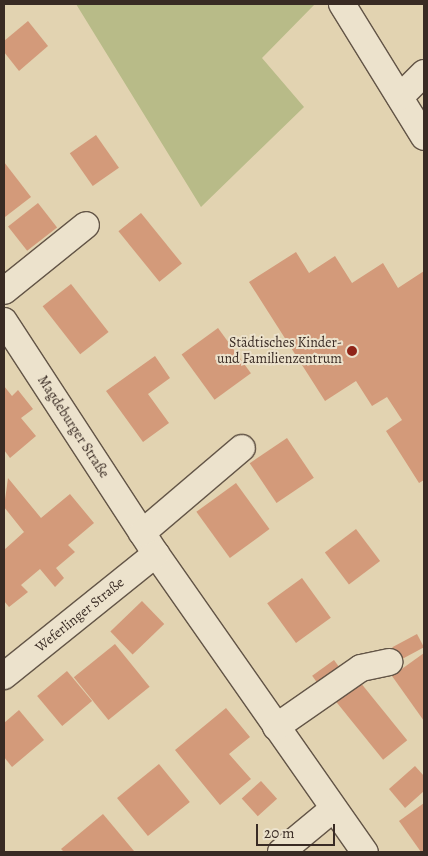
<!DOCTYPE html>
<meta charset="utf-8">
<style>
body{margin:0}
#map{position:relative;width:428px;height:856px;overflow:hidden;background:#e2d3b1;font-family:Alegreya,serif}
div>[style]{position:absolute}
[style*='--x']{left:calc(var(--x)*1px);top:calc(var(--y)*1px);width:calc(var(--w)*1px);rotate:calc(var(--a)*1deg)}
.green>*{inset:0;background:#b8bb88}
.building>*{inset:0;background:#d39a7a;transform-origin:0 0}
.roads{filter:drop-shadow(1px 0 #635547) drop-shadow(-1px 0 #635547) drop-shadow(0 1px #635547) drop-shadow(0 -1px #635547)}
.street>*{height:26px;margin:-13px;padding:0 13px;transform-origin:13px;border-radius:13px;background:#ece2cc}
.dots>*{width:14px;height:14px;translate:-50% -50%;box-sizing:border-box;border:2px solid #ece2cc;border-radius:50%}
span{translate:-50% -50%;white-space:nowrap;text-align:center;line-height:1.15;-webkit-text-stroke:4px #ece2cc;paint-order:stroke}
.poi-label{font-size:14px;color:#392b24}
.right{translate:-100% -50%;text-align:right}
.street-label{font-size:14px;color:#392b24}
.frame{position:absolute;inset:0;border:5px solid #392b24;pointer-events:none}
.scale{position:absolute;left:256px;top:824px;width:79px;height:22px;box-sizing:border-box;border:2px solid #392b24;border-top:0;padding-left:6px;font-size:15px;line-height:18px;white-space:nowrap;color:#392b24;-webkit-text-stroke:4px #ece2cc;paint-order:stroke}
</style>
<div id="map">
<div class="green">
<div style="clip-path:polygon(76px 4px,315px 4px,262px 58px,304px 107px,201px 207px)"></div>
</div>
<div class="building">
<div style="clip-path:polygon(28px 21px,48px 46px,19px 71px,4px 52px,4px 41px)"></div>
<div style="left:96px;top:135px;width:40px;height:32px;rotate:55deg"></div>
<div style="clip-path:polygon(4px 162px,31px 197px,5px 217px,4px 215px)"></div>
<div style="left:38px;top:203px;width:31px;height:38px;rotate:52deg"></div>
<div style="left:141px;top:213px;width:65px;height:29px;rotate:51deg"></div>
<div style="clip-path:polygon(296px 252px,309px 273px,335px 256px,352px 283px,383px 263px,398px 288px,424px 271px,424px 480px,419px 483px,386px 431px,402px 420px,387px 397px,372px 406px,356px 381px,325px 401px,249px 282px)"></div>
<div style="left:71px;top:284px;width:61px;height:36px;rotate:52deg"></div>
<div style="left:218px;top:328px;width:56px;height:45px;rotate:54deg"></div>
<div style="clip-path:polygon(155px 356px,170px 378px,148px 394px,169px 423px,143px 442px,106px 391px)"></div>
<div style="clip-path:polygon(4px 386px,12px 396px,18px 390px,33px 409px,21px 418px,36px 436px,10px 458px,4px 450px)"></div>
<div style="left:287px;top:438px;width:48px;height:45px;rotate:56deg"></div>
<div style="clip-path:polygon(8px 478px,41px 518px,70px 494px,94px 523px,68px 545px,75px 552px,56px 568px,64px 578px,55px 587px,40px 569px,21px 585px,28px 592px,9px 607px,4px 601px,4px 550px,24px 532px,4px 507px)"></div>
<div style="left:236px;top:483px;width:57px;height:49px;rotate:54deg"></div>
<div style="left:356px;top:529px;width:40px;height:39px;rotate:53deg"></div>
<div style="left:302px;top:578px;width:49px;height:43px;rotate:54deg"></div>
<div style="left:142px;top:601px;width:32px;height:44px;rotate:46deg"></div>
<div style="left:417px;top:634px;width:15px;height:28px;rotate:62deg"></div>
<div style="left:115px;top:644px;width:55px;height:53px;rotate:51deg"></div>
<div style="clip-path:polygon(424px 653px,424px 721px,392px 676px)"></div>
<div style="left:334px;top:660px;width:14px;height:27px;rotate:54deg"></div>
<div style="left:67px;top:671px;width:39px;height:39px;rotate:50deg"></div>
<div style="left:360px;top:682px;width:75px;height:31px;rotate:51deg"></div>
<div style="clip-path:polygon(226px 708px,250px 737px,229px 754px,251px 779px,220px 805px,175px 750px)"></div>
<div style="clip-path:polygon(19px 710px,44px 740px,12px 767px,4px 757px,4px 723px)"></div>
<div style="left:159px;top:764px;width:49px;height:54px;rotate:51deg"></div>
<div style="clip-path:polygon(415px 766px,424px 776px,424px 791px,405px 808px,389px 789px)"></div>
<div style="left:261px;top:781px;width:24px;height:26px;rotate:48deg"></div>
<div style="clip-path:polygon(424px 803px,424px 852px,421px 852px,399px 821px)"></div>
<div style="clip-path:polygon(103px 814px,134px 851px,64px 852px,61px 849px)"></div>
</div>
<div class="roads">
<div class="street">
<div style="--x:342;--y:4;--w:156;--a:58.3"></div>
<div style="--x:400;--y:97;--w:34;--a:-45"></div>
<div style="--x:4;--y:291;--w:105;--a:-38.8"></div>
<div style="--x:4;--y:321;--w:278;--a:56.9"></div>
<div style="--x:156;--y:554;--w:364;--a:55"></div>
<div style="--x:142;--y:533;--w:131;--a:-40.4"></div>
<div style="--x:4;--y:676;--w:195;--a:-38.8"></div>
<div style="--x:276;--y:727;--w:103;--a:-34.8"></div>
<div style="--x:361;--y:668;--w:29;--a:-12"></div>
<div style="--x:281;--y:852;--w:67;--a:-39.6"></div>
</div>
</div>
<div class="dots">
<div style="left:352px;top:351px;background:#8f2418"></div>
</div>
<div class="poi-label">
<span class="right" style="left:342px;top:351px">Städtisches Kinder-<br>und Familienzentrum</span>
</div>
<div class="street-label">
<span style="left:73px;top:427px;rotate:57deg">Magdeburger Straße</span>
<span style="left:80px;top:615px;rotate:-39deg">Weferlinger Straße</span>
</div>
<div class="frame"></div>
<div class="scale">20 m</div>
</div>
